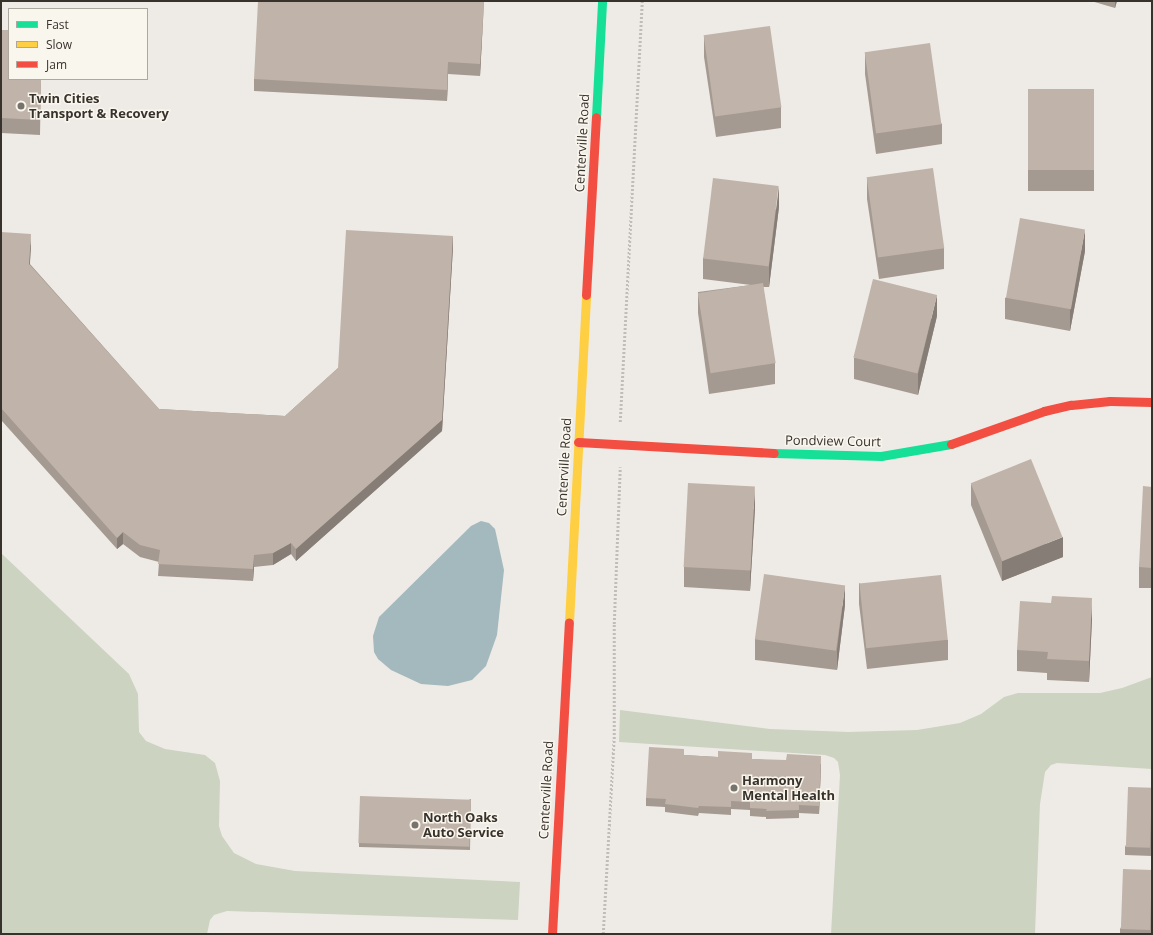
<!DOCTYPE html>
<style>
body{margin:0}
#map{position:relative;width:1153px;height:935px;overflow:hidden;background:#eeebe6;font-family:"Open Sans",sans-serif}
div>[style]{position:absolute}
[style*='--x']{left:calc(var(--x)*1px);top:calc(var(--y)*1px);width:calc(var(--w)*1px);rotate:calc(var(--a)*1deg)}
.green>*{inset:0;background:#ccd3c1}
.water>*{inset:0;background:#a3b9bd}
.path>*{height:2.5px;margin-top:-1.25px;transform-origin:0;background:repeating-linear-gradient(90deg,#c0bcb7 0 2px,transparent 0 4px)}
.fast>*{height:9px;margin:-4.5px;padding:0 4.5px;transform-origin:4.5px;border-radius:4.5px;background:#16e098}
.slow>*{height:9px;margin:-4.5px;padding:0 4.5px;transform-origin:4.5px;border-radius:4.5px;background:#ffcf43}
.jam>*{height:9px;margin:-4.5px;padding:0 4.5px;transform-origin:4.5px;border-radius:4.5px;background:#f24e42}
.wall>*{inset:0;background:#a59a91;transform-origin:0 0}
.shaded-wall>*{inset:0;background:#867d76}
.building>*{inset:0;background:#c0b3a9;transform-origin:0 0}
.dots>*{width:11px;height:11px;translate:-50% -50%;box-sizing:border-box;border:2px solid #f9f6ee;border-radius:50%}
span{translate:-50% -50%;white-space:nowrap;text-align:center;line-height:1.15;-webkit-text-stroke:3px #f9f6ee;paint-order:stroke}
.poi-label{font-size:13px;color:#38322c;font-weight:700}
.left{translate:0 -50%;text-align:left}
.street-label{font-size:13px;color:#38322c}
.frame{position:absolute;inset:0;border:2px solid #38322c;pointer-events:none}
.legend{position:absolute;left:8px;top:8px;width:140px;height:72px;box-sizing:border-box;background:#f9f6ee;border:1px solid #aca8a0;margin:0;padding:5px 7px;list-style:none;font-size:12px;color:#38322c}
.legend li{display:flex;align-items:center;gap:8px;height:20px}
.legend b{width:20px;border:1px solid #aca8a0}
</style>
<div id="map">
<div class="green">
<div style="clip-path:polygon(1px 553px,129px 674px,138px 694px,139px 732px,146px 741px,165px 749px,205px 755px,215px 763px,220px 781px,219px 826px,222px 836px,234px 853px,256px 864px,295px 871px,520px 882px,518px 920px,227px 911px,214px 915px,210px 920px,207px 934px,1px 934px)"></div>
<div style="clip-path:polygon(1152px 677px,1152px 769px,1057px 763px,1051px 765px,1045px 772px,1040px 804px,1035px 934px,831px 934px,840px 775px,838px 762px,834px 758px,825px 755px,619px 742px,620px 710px,770px 729px,848px 732px,917px 730px,960px 723px,981px 714px,1004px 697px,1018px 693px,1100px 693px,1122px 688px)"></div>
</div>
<div class="water">
<div style="clip-path:polygon(481px 521px,489px 523px,495px 529px,504px 570px,497px 635px,486px 666px,472px 680px,448px 686px,421px 684px,391px 670px,378px 659px,374px 652px,373px 636px,379px 617px,471px 526px)"></div>
</div>
<div class="path">
<div style="--x:620;--y:422;--w:422;--a:-87"></div>
<div style="--x:603;--y:934;--w:195;--a:-86.8"></div>
<div style="--x:614;--y:739;--w:115;--a:-90"></div>
<div style="--x:614;--y:624;--w:157;--a:-87.8"></div>
</div>
<div class="fast">
<div style="--x:596;--y:117;--w:116;--a:-87"></div>
<div style="--x:774;--y:453;--w:107;--a:1.6"></div>
<div style="--x:881;--y:456;--w:71;--a:-9.7"></div>
</div>
<div class="slow">
<div style="--x:569;--y:622;--w:327;--a:-87"></div>
</div>
<div class="jam">
<div style="--x:586;--y:295;--w:178;--a:-86.8"></div>
<div style="--x:578;--y:442;--w:196;--a:3.2"></div>
<div style="--x:951;--y:444;--w:99;--a:-19.5"></div>
<div style="--x:1044;--y:411;--w:28;--a:-13"></div>
<div style="--x:1071;--y:405;--w:39;--a:-6"></div>
<div style="--x:1110;--y:401;--w:42;--a:1.4"></div>
<div style="--x:552;--y:934;--w:312;--a:-86.9"></div>
</div>
<div class="wall">
<div style="clip-path:polygon(484px 1px,480px 76px,448px 74px,447px 101px,254px 91px,254px 79px)"></div>
<div style="clip-path:polygon(1091px 1px,1117px 1px,1115px 8px)"></div>
<div style="clip-path:polygon(1px 30px,9px 79px,41px 79px,40px 135px,1px 133px)"></div>
<div style="clip-path:polygon(704px 36px,781px 107px,781px 128px,716px 137px,704px 57px)"></div>
<div style="clip-path:polygon(865px 53px,942px 124px,942px 144px,876px 154px,865px 74px)"></div>
<div style="left:1028px;top:89px;width:66px;height:102px"></div>
<div style="clip-path:polygon(867px 178px,944px 248px,944px 269px,879px 279px,867px 199px)"></div>
<div style="clip-path:polygon(779px 207px,769px 287px,763px 287px,775px 363px,775px 384px,709px 394px,698px 313px,698px 292px,751px 285px,703px 279px,703px 258px)"></div>
<div style="clip-path:polygon(1px 232px,31px 245px,30px 264px,159px 409px,285px 416px,338px 368px,453px 247px,442px 431px,296px 561px,291px 554px,273px 565px,254px 567px,253px 581px,158px 576px,159px 562px,140px 557px,123px 544px,117px 549px,1px 420px)"></div>
<div style="clip-path:polygon(1085px 251px,1070px 331px,1005px 319px,1005px 298px)"></div>
<div style="clip-path:polygon(1152px 265px,1152px 289px,1151px 289px)"></div>
<div style="clip-path:polygon(937px 316px,918px 395px,854px 379px,854px 358px)"></div>
<div style="clip-path:polygon(971px 484px,1063px 557px,1002px 581px,971px 505px)"></div>
<div style="clip-path:polygon(1152px 487px,1152px 588px,1139px 588px,1139px 567px)"></div>
<div style="clip-path:polygon(755px 508px,750px 591px,684px 587px,684px 567px)"></div>
<div style="clip-path:polygon(859px 583px,948px 640px,948px 660px,867px 669px,859px 604px)"></div>
<div style="clip-path:polygon(845px 605px,837px 670px,755px 660px,755px 639px)"></div>
<div style="clip-path:polygon(1092px 619px,1089px 682px,1047px 680px,1047px 673px,1017px 671px,1017px 650px)"></div>
<div style="clip-path:polygon(684px 755px,752px 759px,821px 764px,819px 814px,799px 813px,799px 818px,766px 819px,766px 817px,750px 816px,750px 810px,731px 809px,731px 815px,699px 813px,698px 816px,665px 812px,665px 807px,646px 806px,646px 798px)"></div>
<div style="clip-path:polygon(1152px 788px,1152px 856px,1125px 855px,1125px 847px)"></div>
<div style="clip-path:polygon(471px 799px,470px 850px,359px 847px,359px 843px)"></div>
<div style="clip-path:polygon(1152px 870px,1152px 934px,1120px 934px,1120px 929px)"></div>
</div>
<div class="shaded-wall">
<div style="clip-path:polygon(484px 1px,480px 76px,480px 64px)"></div>
<div style="clip-path:polygon(1115px 1px,1117px 1px,1115px 8px)"></div>
<div style="clip-path:polygon(448px 62px,448px 74px,447px 101px,447px 90px)"></div>
<div style="clip-path:polygon(779px 186px,779px 207px,769px 287px,769px 266px)"></div>
<div style="clip-path:polygon(1085px 230px,1085px 251px,1070px 331px,1070px 310px)"></div>
<div style="clip-path:polygon(31px 234px,31px 245px,29px 275px,29px 264px)"></div>
<div style="clip-path:polygon(453px 236px,453px 247px,442px 431px,296px 561px,296px 549px)"></div>
<div style="clip-path:polygon(937px 295px,937px 316px,918px 395px,918px 374px)"></div>
<div style="clip-path:polygon(755px 487px,755px 508px,750px 591px,750px 570px)"></div>
<div style="clip-path:polygon(123px 532px,123px 544px,117px 549px,117px 538px)"></div>
<div style="clip-path:polygon(1063px 537px,1063px 557px,1002px 581px,1002px 561px)"></div>
<div style="clip-path:polygon(291px 543px,291px 554px,273px 565px,273px 553px)"></div>
<div style="clip-path:polygon(254px 555px,254px 567px,253px 581px,253px 569px)"></div>
<div style="clip-path:polygon(845px 585px,845px 605px,837px 670px,837px 650px)"></div>
<div style="clip-path:polygon(1092px 598px,1092px 619px,1089px 682px,1089px 661px)"></div>
<div style="clip-path:polygon(821px 756px,821px 764px,819px 814px,819px 806px)"></div>
</div>
<div class="building">
<div style="clip-path:polygon(258px 1px,484px 1px,480px 64px,448px 62px,447px 90px,254px 79px)"></div>
<div style="left:770px;top:26px;width:82px;height:67px;rotate:82deg"></div>
<div style="clip-path:polygon(1px 30px,9px 30px,9px 79px,41px 79px,40px 120px,1px 118px)"></div>
<div style="left:930px;top:43px;width:82px;height:66px;rotate:82deg"></div>
<div style="left:1028px;top:89px;width:66px;height:81px"></div>
<div style="left:933px;top:168px;width:81px;height:67px;rotate:82deg"></div>
<div style="left:713px;top:178px;width:66px;height:81px;rotate:7deg"></div>
<div style="left:1020px;top:218px;width:66px;height:81px;rotate:10deg"></div>
<div style="clip-path:polygon(346px 230px,453px 236px,442px 420px,296px 549px,291px 543px,273px 553px,254px 555px,253px 569px,158px 564px,160px 550px,140px 545px,123px 532px,117px 538px,1px 408px,1px 232px,31px 234px,29px 264px,159px 409px,285px 416px,338px 368px)"></div>
<div style="left:873px;top:279px;width:66px;height:81px;rotate:14deg"></div>
<div style="left:763px;top:283px;width:81px;height:66px;rotate:81deg"></div>
<div style="left:1031px;top:459px;width:84px;height:65px;rotate:68deg"></div>
<div style="left:688px;top:483px;width:67px;height:84px;rotate:3deg"></div>
<div style="clip-path:polygon(1143px 486px,1152px 487px,1152px 568px,1139px 567px)"></div>
<div style="left:764px;top:574px;width:82px;height:66px;rotate:8deg"></div>
<div style="left:941px;top:575px;width:65px;height:82px;rotate:84deg"></div>
<div style="clip-path:polygon(1052px 596px,1092px 598px,1089px 661px,1047px 659px,1048px 652px,1017px 650px,1020px 601px,1051px 603px)"></div>
<div style="clip-path:polygon(649px 747px,684px 749px,684px 755px,718px 757px,718px 751px,752px 753px,752px 759px,786px 760px,787px 754px,821px 756px,819px 806px,799px 805px,799px 810px,766px 811px,767px 809px,750px 808px,750px 802px,731px 801px,731px 807px,699px 806px,698px 808px,665px 804px,666px 799px,646px 798px)"></div>
<div style="left:1128px;top:787px;width:24px;height:60px;rotate:2deg"></div>
<div style="left:360px;top:796px;width:111px;height:47px;rotate:2deg"></div>
<div style="left:1123px;top:869px;width:29px;height:60px;rotate:2deg"></div>
</div>
<div class="dots">
<div style="left:21px;top:106px;background:#78736d"></div>
<div style="left:734px;top:788px;background:#78736d"></div>
<div style="left:415px;top:825px;background:#78736d"></div>
</div>
<div class="poi-label">
<span class="left" style="left:29px;top:106px">Twin Cities<br>Transport &amp; Recovery</span>
<span class="left" style="left:742px;top:788px">Harmony<br>Mental Health</span>
<span class="left" style="left:423px;top:825px">North Oaks<br>Auto Service</span>
</div>
<div class="street-label">
<span style="left:582px;top:143px;rotate:-87deg">Centerville Road</span>
<span style="left:833px;top:441px;rotate:1deg">Pondview Court</span>
<span style="left:564px;top:467px;rotate:-87deg">Centerville Road</span>
<span style="left:546px;top:790px;rotate:-87deg">Centerville Road</span>
</div>
<div class="frame"></div>
<ul class="legend">
<li><b style="height:5px;background:#16e098"></b>Fast</li>
<li><b style="height:5px;background:#ffcf43"></b>Slow</li>
<li><b style="height:5px;background:#f24e42"></b>Jam</li>
</ul>
</div>
